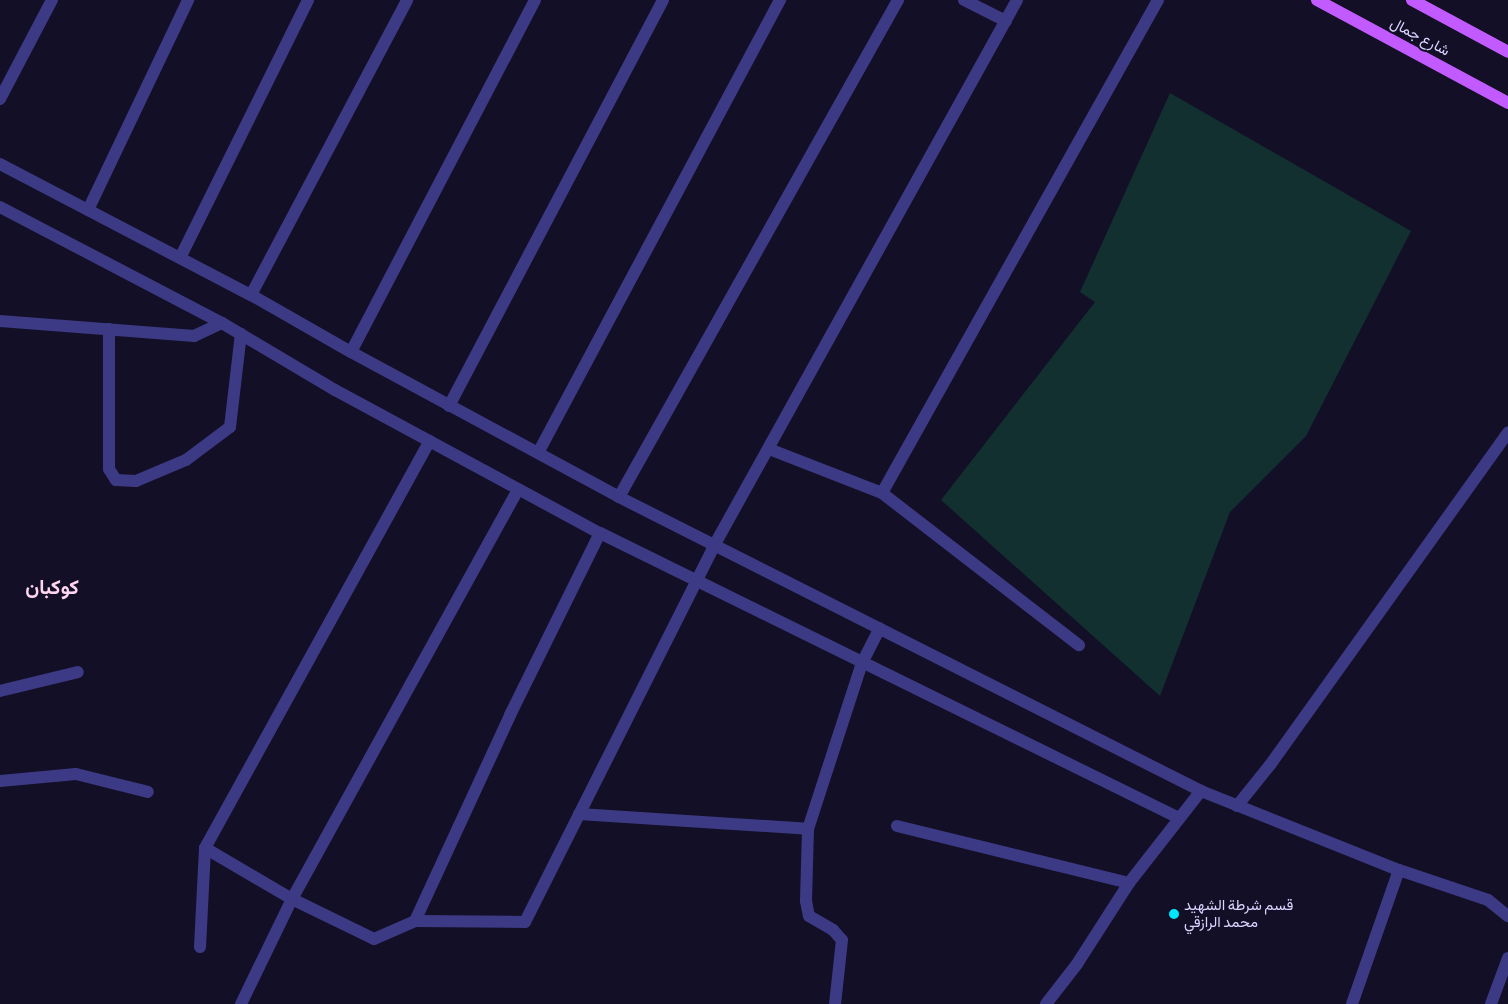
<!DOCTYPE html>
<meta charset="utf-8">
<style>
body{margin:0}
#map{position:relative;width:1508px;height:1004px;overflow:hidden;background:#130f26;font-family:"Alegreya Sans",Vazirmatn,sans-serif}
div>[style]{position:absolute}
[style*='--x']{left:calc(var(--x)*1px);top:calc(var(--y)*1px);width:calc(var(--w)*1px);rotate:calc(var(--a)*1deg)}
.green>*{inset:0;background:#12302f}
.minor>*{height:12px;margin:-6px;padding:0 6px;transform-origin:6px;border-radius:6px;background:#3d3a85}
.major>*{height:12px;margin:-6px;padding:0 6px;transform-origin:6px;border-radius:6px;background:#c25bff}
.dots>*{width:14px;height:14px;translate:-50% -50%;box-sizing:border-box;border:2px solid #130f26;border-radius:50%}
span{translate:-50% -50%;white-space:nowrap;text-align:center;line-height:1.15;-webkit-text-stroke:4px #130f26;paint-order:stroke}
.street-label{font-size:15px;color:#d9d4ff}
.poi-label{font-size:15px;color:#d9d4ff}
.left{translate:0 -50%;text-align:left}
.district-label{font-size:20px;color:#ffd6f0;font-weight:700}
</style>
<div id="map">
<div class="green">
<div style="clip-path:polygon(1170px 93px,1411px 231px,1306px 436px,1230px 512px,1160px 696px,941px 500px,1095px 302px,1080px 292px)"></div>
</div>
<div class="minor">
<div style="--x:964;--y:0;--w:47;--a:26.6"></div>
<div style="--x:0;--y:99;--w:112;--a:-62.3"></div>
<div style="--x:0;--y:164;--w:283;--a:27.6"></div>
<div style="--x:251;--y:295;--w:115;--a:29.7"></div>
<div style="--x:351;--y:352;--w:305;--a:28.4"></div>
<div style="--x:619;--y:497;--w:652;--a:26.8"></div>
<div style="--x:1201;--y:791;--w:213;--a:21.8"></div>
<div style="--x:1399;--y:870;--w:94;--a:18.6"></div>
<div style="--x:1488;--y:900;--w:26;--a:39"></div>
<div style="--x:0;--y:207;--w:250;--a:27.6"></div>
<div style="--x:222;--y:323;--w:131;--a:30.7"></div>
<div style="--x:335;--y:390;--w:301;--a:28.4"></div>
<div style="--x:600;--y:533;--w:645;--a:26.21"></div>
<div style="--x:88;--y:210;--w:233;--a:-64.5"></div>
<div style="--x:180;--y:258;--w:288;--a:-63.6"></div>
<div style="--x:251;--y:295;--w:334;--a:-62.1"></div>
<div style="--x:0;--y:321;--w:195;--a:4.4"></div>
<div style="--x:194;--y:336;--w:31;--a:-25"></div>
<div style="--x:109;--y:329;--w:140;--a:90"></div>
<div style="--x:109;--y:469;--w:13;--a:58"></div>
<div style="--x:116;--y:480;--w:20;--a:3"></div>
<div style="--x:136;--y:481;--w:54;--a:-22.8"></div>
<div style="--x:186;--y:460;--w:55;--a:-36.9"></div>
<div style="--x:230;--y:427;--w:94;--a:-83.3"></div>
<div style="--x:351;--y:352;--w:397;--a:-62.4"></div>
<div style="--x:449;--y:406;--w:459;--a:-62.2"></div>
<div style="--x:769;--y:449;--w:121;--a:21.3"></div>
<div style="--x:882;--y:493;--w:249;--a:37.7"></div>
<div style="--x:538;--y:453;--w:514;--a:-61.89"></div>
<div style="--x:882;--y:493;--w:565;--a:-60.76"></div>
<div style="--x:619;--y:497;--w:570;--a:-60.69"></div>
<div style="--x:0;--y:691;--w:80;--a:-13.7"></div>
<div style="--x:0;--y:781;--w:76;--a:-5.3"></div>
<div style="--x:76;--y:774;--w:74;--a:14"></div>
<div style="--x:1237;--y:806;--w:53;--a:-51.2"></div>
<div style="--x:1270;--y:765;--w:409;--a:-54.4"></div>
<div style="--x:579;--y:814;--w:229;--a:3.7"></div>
<div style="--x:808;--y:829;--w:175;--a:-72"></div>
<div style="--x:862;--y:663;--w:39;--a:-63"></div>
<div style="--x:897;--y:826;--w:239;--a:13.8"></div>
<div style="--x:808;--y:829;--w:72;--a:91.6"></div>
<div style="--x:806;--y:901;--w:15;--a:79"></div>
<div style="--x:809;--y:916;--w:28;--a:30"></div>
<div style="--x:833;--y:930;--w:13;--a:48"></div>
<div style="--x:842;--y:940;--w:64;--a:96.2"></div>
<div style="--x:205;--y:848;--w:101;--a:30.4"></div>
<div style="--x:292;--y:899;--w:91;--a:26"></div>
<div style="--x:374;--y:939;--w:45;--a:-23.7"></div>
<div style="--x:415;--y:921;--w:227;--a:-65.2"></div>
<div style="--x:510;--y:715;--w:203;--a:-63.7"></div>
<div style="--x:415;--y:921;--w:110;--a:0.5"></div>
<div style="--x:525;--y:922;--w:423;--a:-63.3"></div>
<div style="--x:715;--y:544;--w:622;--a:-60.96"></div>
<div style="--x:200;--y:947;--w:99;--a:-87.1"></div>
<div style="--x:205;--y:848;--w:465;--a:-61.1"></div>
<div style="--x:241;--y:1004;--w:117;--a:-64.1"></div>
<div style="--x:292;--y:899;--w:468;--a:-61.1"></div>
<div style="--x:1046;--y:1004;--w:51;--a:-52.2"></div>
<div style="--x:1077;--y:964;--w:96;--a:-57.3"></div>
<div style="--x:1129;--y:883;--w:117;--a:-52"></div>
<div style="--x:1352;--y:1004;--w:142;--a:-70.7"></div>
<div style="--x:1491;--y:1004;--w:49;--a:-69.7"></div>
</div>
<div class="major">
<div style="--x:1317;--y:0;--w:217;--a:28.3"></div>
<div style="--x:1412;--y:0;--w:109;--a:28.4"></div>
</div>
<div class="dots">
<div style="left:1174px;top:914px;background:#00e5ff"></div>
</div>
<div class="street-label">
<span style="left:1420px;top:37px;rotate:28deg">شارع جمال</span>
</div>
<div class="poi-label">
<span class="left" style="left:1184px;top:914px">قسم شرطة الشهيد<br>محمد الرازقي</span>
</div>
<div class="district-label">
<span style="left:52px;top:588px">كوكبان</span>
</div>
</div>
